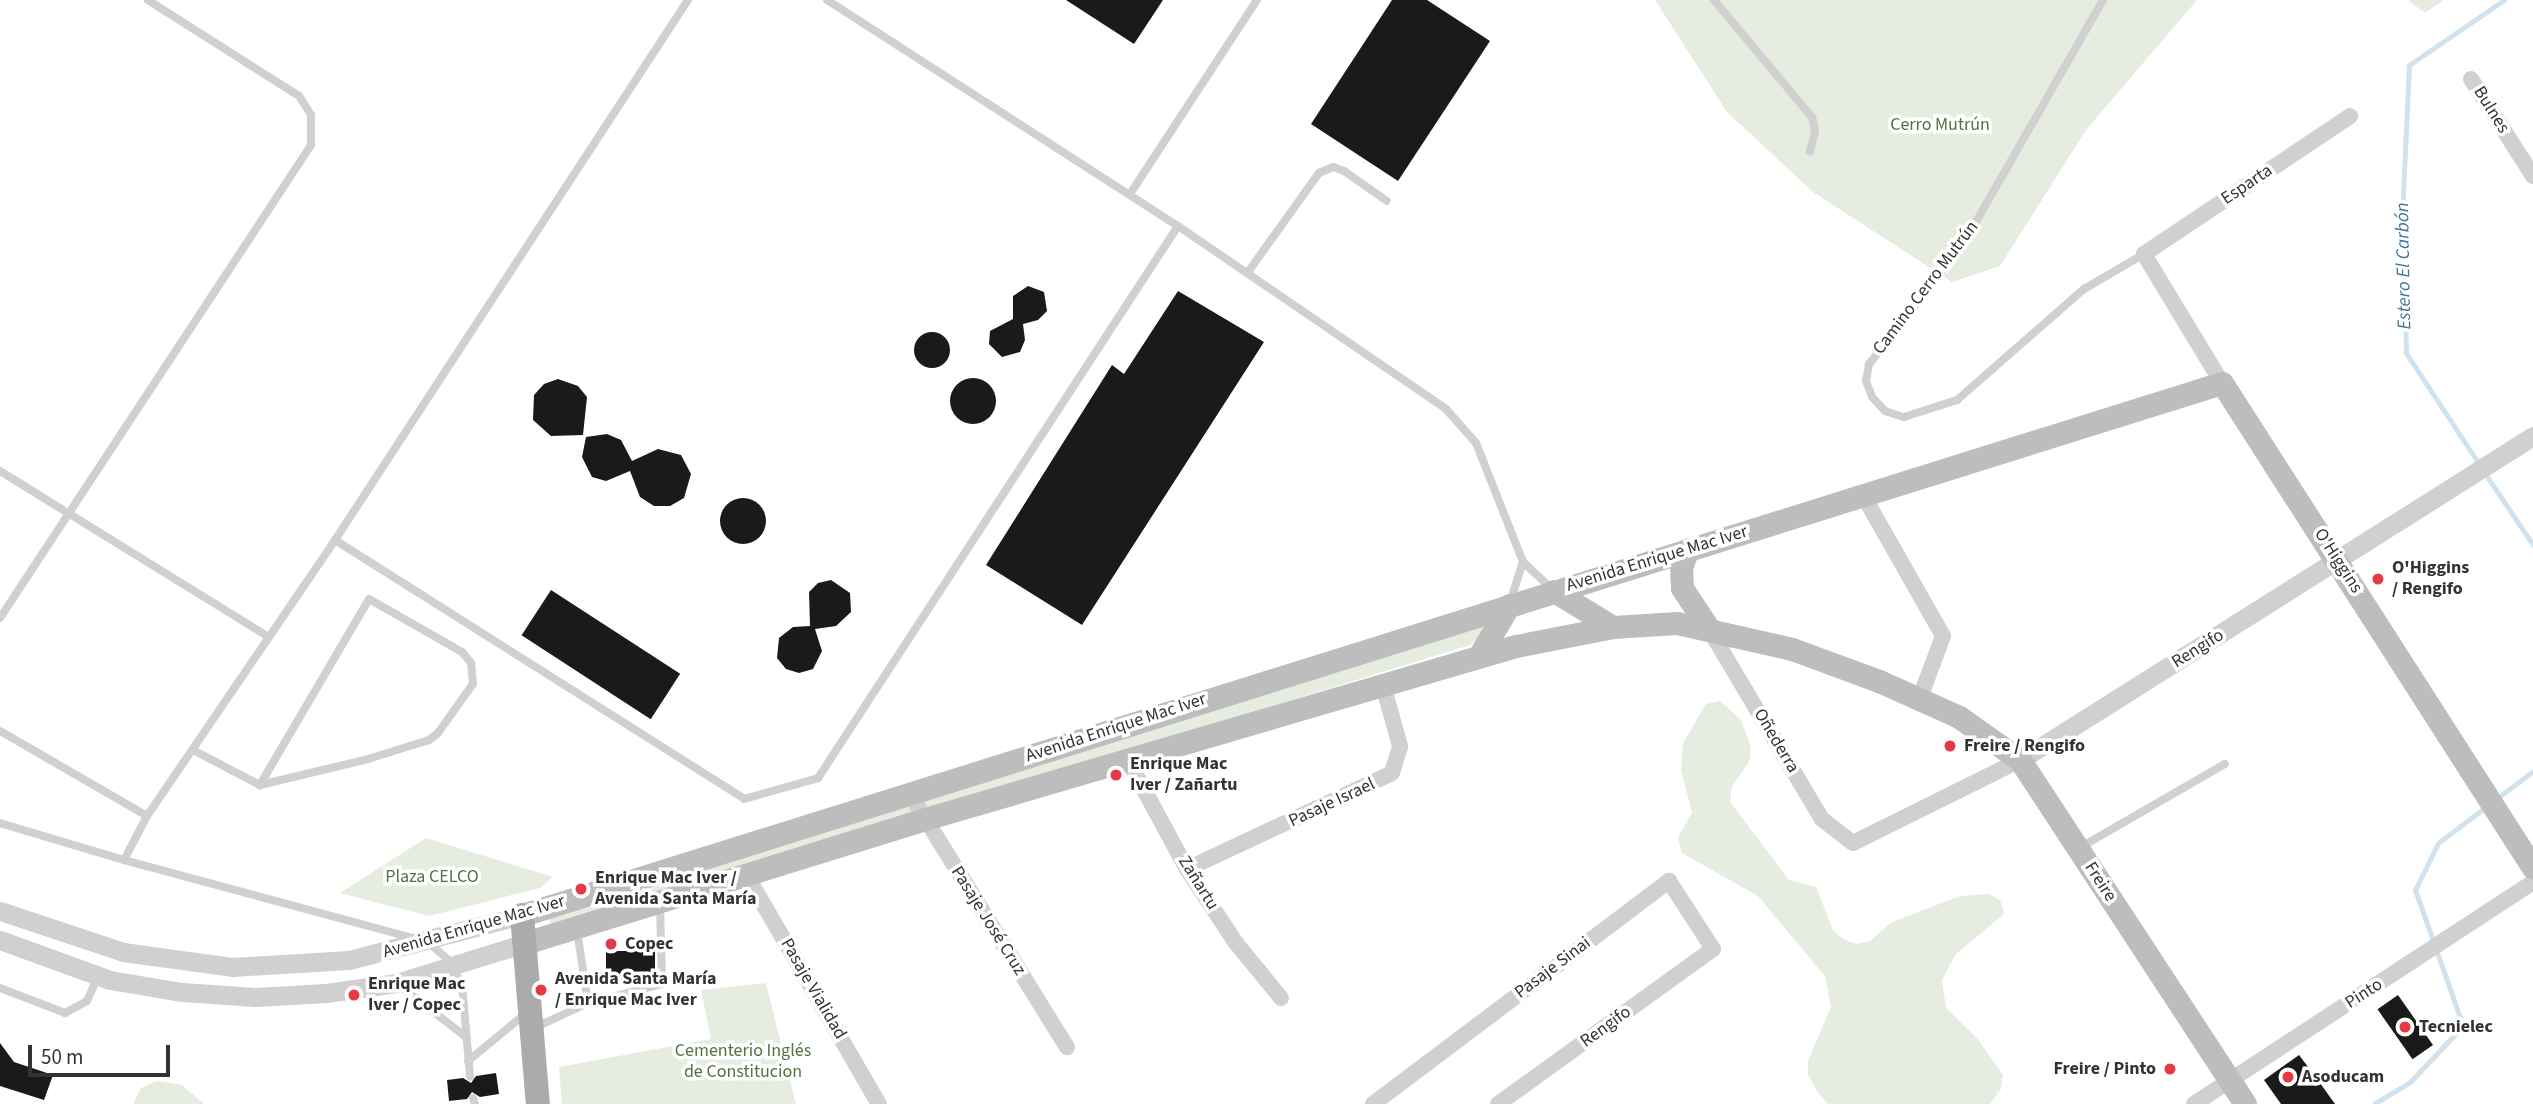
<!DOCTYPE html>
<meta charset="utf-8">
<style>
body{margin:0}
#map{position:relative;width:2533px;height:1104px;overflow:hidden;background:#fff;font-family:"Source Sans 3",sans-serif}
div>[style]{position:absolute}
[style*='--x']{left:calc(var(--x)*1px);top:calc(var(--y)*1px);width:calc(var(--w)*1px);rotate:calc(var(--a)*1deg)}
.green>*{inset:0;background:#e6ecdf}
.stream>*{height:5px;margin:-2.5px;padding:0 2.5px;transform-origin:2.5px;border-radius:2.5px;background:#cfe2ee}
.building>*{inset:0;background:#1a1a1a;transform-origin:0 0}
.round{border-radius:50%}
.service>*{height:8px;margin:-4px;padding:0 4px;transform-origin:4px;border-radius:4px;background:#d0d0d0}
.minor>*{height:16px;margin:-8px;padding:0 8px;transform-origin:8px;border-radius:8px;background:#d0d0d0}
.tertiary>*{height:19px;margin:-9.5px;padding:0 9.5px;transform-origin:9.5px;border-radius:9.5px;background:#d0d0d0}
.secondary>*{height:23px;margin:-11.5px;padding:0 11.5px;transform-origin:11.5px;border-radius:11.5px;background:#bdbdbd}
.primary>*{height:24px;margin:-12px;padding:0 12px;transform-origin:12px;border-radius:12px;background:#ababab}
.dots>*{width:19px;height:19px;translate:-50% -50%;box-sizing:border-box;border:4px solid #fff;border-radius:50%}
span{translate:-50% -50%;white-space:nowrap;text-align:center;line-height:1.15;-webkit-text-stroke:7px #fff;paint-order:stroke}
.street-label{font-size:18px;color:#333}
.park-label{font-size:18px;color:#56703f}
.poi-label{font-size:18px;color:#333;font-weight:700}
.left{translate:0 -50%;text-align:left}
.right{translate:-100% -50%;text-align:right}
.water-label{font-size:19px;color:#3f7597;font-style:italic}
.scale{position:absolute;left:28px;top:1045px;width:142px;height:32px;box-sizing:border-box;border:4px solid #333;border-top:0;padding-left:9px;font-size:21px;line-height:24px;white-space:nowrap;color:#333;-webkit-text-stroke:5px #fff;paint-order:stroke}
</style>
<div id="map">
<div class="green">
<div style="clip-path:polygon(1655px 0,2197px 0,2086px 130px,2000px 266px,1952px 282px,1813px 192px,1727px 112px)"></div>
<div style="clip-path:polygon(2408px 0,2444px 0,2425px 13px)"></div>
<div style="clip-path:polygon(1494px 619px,1489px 630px,1470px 645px,551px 929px,549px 911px)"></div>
<div style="clip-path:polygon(1720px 701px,1741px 720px,1751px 747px,1749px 762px,1732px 786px,1730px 802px,1789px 880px,1816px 887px,1833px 930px,1843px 939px,1856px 944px,1870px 941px,1892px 922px,1960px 896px,1989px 894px,2001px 901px,2004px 914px,1956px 954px,1942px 980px,1946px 1008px,1977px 1038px,2003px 1075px,2001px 1089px,1990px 1104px,1828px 1104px,1817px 1091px,1808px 1075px,1808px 1061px,1831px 1007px,1825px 976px,1758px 896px,1682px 853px,1678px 838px,1692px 812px,1681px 770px,1683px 743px,1706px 704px)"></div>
<div style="clip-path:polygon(426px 838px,553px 877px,540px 888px,429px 916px,340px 893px)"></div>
<div style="clip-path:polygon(766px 983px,796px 1104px,562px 1104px,559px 1067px,711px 1039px,701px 990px)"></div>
<div style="clip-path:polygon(157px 1081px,182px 1085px,204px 1104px,133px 1104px,141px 1088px)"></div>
</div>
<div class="stream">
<div style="--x:2479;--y:464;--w:133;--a:-123.3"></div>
<div style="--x:2406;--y:353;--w:160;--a:-91.1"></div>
<div style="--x:2403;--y:193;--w:128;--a:-87.3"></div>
<div style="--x:2409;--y:65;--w:115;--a:-34.4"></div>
<div style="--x:2484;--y:472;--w:88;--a:56.1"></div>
<div style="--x:2496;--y:799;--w:46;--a:-37.1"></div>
<div style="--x:2374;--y:1104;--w:42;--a:-31.4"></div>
<div style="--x:2410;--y:1082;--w:77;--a:-46.6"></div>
<div style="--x:2463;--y:1026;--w:144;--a:-109.4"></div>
<div style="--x:2415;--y:890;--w:52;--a:-63.9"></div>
<div style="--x:2438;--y:843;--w:63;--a:-37.2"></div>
</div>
<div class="building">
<div style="clip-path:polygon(1066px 0,1163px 0,1134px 44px)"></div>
<div style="clip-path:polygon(1392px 0,1427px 0,1490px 41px,1398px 181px,1311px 124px)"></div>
<div style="clip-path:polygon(1028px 286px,1044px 292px,1047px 311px,1038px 320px,1023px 324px,1025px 340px,1020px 352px,1002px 357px,989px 344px,990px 331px,1013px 319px,1013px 296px)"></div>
<div style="clip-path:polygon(1178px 291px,1264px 342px,1082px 625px,986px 565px,1112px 365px,1124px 374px)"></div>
<div class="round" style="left:914px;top:332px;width:36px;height:36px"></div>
<div class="round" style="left:950px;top:378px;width:46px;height:46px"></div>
<div style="clip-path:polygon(558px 379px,578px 386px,587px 397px,583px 435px,551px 436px,533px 420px,534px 395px,544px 384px)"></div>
<div style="clip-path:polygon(607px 434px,621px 440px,632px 461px,658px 449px,681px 455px,691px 474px,684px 498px,670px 506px,654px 506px,640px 497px,630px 471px,606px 481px,592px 477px,582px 457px,586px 437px)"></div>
<div class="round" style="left:720px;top:498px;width:46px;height:46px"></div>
<div style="clip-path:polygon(831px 580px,850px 593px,851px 612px,836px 626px,815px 629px,822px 651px,813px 669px,799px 673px,786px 669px,777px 658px,779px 638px,793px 627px,810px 626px,809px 592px,818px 583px)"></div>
<div style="left:551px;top:590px;width:154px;height:54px;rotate:33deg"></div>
<div style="left:655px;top:951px;width:24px;height:49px;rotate:90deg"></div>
<div style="left:2398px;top:995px;width:61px;height:25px;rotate:55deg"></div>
<div style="clip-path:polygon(0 1043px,14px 1062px,53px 1075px,44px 1100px,0 1086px)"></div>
<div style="clip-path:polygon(2299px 1055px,2315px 1076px,2335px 1104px,2281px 1104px,2264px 1080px)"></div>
<div style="clip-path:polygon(496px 1073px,499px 1094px,480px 1097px,472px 1092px,467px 1099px,449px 1101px,447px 1080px,463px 1078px,471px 1083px,476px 1076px)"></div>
</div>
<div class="service">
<div style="--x:827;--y:0;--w:417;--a:32.8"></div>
<div style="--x:1178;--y:226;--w:325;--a:34.3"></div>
<div style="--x:1446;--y:409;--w:45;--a:48.6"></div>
<div style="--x:1476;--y:443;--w:128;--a:68.4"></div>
<div style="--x:1523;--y:562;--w:40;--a:43"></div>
<div style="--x:1714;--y:0;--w:153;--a:50.1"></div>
<div style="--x:1812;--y:117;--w:14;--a:78"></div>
<div style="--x:1815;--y:131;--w:21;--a:104"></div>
<div style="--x:2103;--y:0;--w:280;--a:119.8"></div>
<div style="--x:1964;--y:243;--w:154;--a:128.1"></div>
<div style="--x:1869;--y:364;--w:17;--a:100"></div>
<div style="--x:1866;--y:381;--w:17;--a:69"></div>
<div style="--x:1872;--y:397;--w:19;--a:47"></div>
<div style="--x:1885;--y:411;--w:20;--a:18"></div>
<div style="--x:1904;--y:417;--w:56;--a:-17.8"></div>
<div style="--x:1957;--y:400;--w:169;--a:-41.2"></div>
<div style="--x:2084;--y:289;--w:69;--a:-30.3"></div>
<div style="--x:1130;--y:194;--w:232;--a:-56.8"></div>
<div style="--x:1248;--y:272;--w:122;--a:-54.4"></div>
<div style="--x:1319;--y:173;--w:15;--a:-23"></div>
<div style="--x:1333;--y:167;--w:12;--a:20"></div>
<div style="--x:1344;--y:171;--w:52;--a:34.9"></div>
<div style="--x:0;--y:471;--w:316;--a:31.7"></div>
<div style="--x:335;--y:540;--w:484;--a:32.3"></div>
<div style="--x:744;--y:799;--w:77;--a:-15.8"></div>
<div style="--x:818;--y:778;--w:659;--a:-56.89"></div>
<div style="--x:1510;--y:602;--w:42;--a:-72"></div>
<div style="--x:0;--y:618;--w:566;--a:-56.67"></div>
<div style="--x:311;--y:145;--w:30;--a:-90"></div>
<div style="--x:311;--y:115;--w:22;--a:-122"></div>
<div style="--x:299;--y:96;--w:179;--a:-147.6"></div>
<div style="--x:0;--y:731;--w:170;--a:30"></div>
<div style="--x:193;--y:750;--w:76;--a:27.6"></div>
<div style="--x:260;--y:785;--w:111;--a:-13.5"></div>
<div style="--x:368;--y:759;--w:64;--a:-17.3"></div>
<div style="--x:429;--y:740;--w:11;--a:-38"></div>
<div style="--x:438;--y:733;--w:60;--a:-54.5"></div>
<div style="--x:473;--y:684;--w:21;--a:-95"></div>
<div style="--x:471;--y:663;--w:14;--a:-129"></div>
<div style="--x:462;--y:652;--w:107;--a:-150.3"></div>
<div style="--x:369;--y:599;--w:216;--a:120.4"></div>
<div style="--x:0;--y:823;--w:129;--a:16.6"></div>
<div style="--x:2081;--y:847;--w:166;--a:-30"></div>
<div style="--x:577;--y:930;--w:74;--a:81.4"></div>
<div style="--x:413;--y:938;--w:299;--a:-164.9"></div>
<div style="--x:124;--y:860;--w:50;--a:-62.4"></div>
<div style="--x:147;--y:816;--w:334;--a:-55.7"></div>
<div style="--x:335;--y:540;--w:645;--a:-56.83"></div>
<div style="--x:428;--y:942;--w:35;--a:41"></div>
<div style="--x:454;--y:965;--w:31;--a:73"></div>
<div style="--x:463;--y:995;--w:82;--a:85.1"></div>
<div style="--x:399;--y:985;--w:85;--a:37.8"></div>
<div style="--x:0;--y:988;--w:70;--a:21"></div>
<div style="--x:65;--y:1013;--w:25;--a:-29"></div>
<div style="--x:87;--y:1001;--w:27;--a:-66"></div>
<div style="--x:536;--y:1027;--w:57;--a:-24.8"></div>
<div style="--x:588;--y:1003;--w:76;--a:-14.4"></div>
<div style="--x:662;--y:984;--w:80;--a:-91.4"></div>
<div style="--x:468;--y:1061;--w:74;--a:-39.5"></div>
<div style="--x:473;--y:1098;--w:6;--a:72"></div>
</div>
<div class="minor">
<div style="--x:2471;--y:79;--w:115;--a:57.4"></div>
<div style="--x:2222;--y:383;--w:151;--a:-121.2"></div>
<div style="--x:2144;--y:254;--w:248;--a:-33.8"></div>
<div style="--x:1863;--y:495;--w:162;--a:60.4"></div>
<div style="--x:1943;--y:636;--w:66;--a:110.4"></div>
<div style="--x:1709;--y:629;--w:221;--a:59.3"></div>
<div style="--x:1822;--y:819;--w:39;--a:38"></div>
<div style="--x:1853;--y:843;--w:186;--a:-26.4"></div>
<div style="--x:1128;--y:760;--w:124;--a:61.6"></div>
<div style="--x:1187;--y:869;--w:89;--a:56.5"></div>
<div style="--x:1236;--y:943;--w:71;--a:50.7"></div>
<div style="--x:910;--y:794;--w:298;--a:58.2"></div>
<div style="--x:1187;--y:869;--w:226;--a:-25.1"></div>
<div style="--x:1392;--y:773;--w:28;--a:-73"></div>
<div style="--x:1400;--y:746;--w:63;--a:-105.6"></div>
<div style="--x:746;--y:874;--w:266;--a:60"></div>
<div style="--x:1373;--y:1104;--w:371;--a:-37"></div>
<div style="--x:1669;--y:881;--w:81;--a:57.1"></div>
<div style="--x:1713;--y:949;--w:265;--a:144.2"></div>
<div style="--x:2194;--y:1104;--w:405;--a:-33.2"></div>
</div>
<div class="tertiary">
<div style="--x:2020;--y:760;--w:607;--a:-32.28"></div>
<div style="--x:0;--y:911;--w:130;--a:18.4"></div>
<div style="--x:123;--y:952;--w:110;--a:7.8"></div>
<div style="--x:232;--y:967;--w:117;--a:-3.4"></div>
<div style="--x:349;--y:960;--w:179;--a:-14.6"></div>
<div style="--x:0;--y:940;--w:117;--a:20"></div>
<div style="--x:110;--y:980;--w:73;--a:9.5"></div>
<div style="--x:182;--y:992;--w:73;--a:3.9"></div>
<div style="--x:255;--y:997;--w:71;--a:-3.2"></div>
<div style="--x:326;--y:993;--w:71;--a:-8.1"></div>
<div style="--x:396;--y:983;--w:135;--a:-17.2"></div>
</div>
<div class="secondary">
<div style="--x:1688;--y:549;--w:19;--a:111"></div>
<div style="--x:1681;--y:567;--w:21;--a:87"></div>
<div style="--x:1682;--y:588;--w:49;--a:56.6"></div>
<div style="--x:1554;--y:591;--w:69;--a:31.4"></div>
<div style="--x:1479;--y:656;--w:59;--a:-59.5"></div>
<div style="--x:522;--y:915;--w:1781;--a:-17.38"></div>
<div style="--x:2222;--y:383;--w:576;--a:57.33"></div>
<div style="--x:525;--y:943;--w:419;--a:-17.2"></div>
<div style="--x:925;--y:819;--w:616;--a:-16.32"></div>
<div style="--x:1516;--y:646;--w:99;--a:-11.1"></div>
<div style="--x:1613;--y:627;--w:64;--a:-3.6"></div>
<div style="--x:1677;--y:623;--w:118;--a:12.7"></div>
<div style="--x:1792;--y:649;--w:93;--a:20.2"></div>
<div style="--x:1879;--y:681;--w:88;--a:24.2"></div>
<div style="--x:1959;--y:717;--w:75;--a:35.2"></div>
<div style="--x:2020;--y:760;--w:411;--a:56.8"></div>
</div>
<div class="primary">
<div style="--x:522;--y:915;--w:190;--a:85.2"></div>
</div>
<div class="dots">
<div style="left:2378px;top:579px;background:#e63946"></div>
<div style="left:1950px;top:746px;background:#e63946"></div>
<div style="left:1116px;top:775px;background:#e63946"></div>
<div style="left:581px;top:889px;background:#e63946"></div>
<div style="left:611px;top:944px;background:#e63946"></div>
<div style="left:541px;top:990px;background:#e63946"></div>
<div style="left:354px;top:995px;background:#e63946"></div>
<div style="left:2405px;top:1027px;background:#e63946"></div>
<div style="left:2170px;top:1069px;background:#e63946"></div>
<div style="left:2288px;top:1077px;background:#e63946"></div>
</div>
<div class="street-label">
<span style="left:2491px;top:110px;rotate:58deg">Bulnes</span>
<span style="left:2247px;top:185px;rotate:-34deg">Esparta</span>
<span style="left:1926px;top:288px;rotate:-53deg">Camino Cerro Mutrún</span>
<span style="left:1657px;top:559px;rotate:-17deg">Avenida Enrique Mac Iver</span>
<span style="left:2338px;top:561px;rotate:57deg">O'Higgins</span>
<span style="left:2198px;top:649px;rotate:-32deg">Rengifo</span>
<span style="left:1116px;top:728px;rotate:-18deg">Avenida Enrique Mac Iver</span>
<span style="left:1776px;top:741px;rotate:59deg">Oñederra</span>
<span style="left:1332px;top:803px;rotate:-25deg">Pasaje Israel</span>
<span style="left:2100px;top:882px;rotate:57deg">Freire</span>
<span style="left:1198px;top:883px;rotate:58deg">Zañartu</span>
<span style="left:988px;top:921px;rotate:58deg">Pasaje José Cruz</span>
<span style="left:474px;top:927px;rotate:-16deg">Avenida Enrique Mac Iver</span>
<span style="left:1553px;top:968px;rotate:-37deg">Pasaje Sinai</span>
<span style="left:813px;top:989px;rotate:60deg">Pasaje Vialidad</span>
<span style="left:2364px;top:994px;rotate:-33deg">Pinto</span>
<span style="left:1606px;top:1027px;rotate:-36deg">Rengifo</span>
</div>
<div class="park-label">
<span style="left:1940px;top:125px">Cerro Mutrún</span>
<span style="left:432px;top:877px">Plaza CELCO</span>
<span style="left:743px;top:1062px">Cementerio Inglés<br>de Constitucion</span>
</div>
<div class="poi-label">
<span class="left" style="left:2392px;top:579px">O'Higgins<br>/ Rengifo</span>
<span class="left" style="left:1964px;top:746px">Freire / Rengifo</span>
<span class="left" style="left:1130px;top:775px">Enrique Mac<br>Iver / Zañartu</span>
<span class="left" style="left:595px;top:889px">Enrique Mac Iver /<br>Avenida Santa María</span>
<span class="left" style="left:625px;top:944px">Copec</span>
<span class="left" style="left:555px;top:990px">Avenida Santa María<br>/ Enrique Mac Iver</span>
<span class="left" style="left:368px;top:995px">Enrique Mac<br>Iver / Copec</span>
<span class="left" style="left:2419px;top:1027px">Tecnielec</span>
<span class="right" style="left:2156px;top:1069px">Freire / Pinto</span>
<span class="left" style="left:2302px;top:1077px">Asoducam</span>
</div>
<div class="water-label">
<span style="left:2404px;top:266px;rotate:-91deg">Estero El Carbón</span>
</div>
<div class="scale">50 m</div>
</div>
